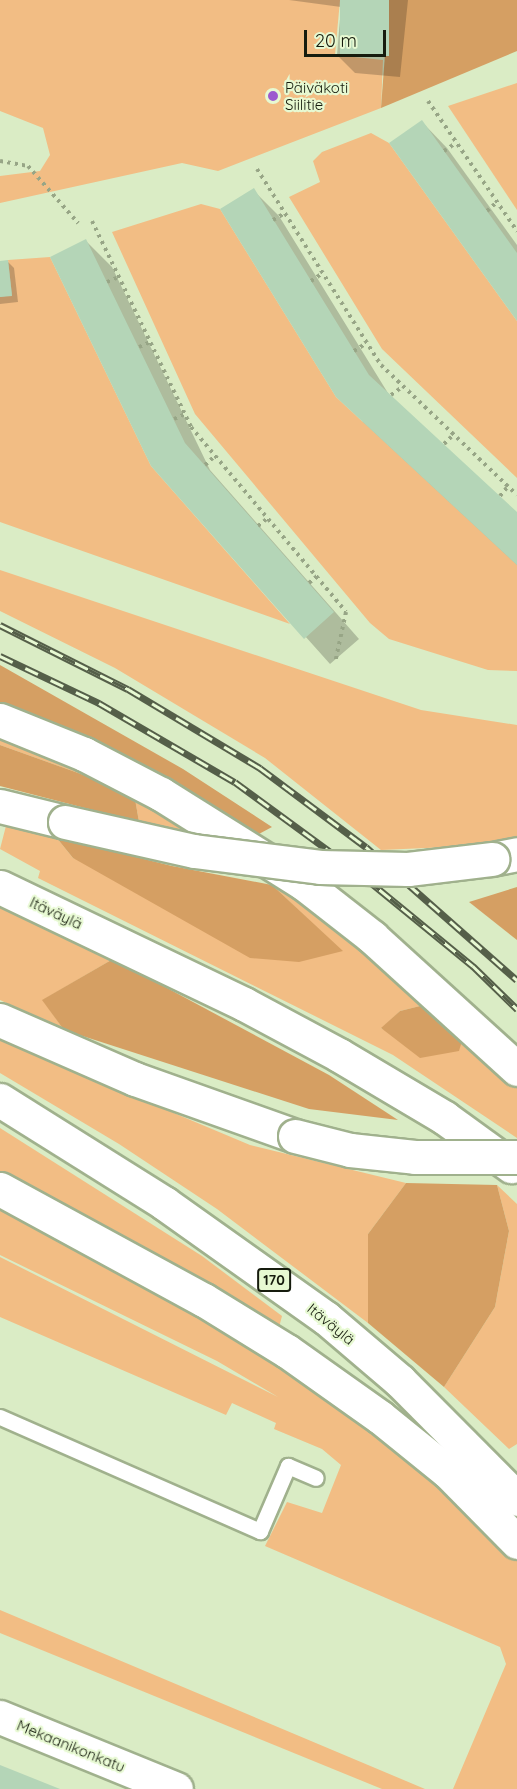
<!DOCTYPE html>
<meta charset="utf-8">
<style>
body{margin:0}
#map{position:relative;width:517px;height:1789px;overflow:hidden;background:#daecc5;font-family:Quicksand,sans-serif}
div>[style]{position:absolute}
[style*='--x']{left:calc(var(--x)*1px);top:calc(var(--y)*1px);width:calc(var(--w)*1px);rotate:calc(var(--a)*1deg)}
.green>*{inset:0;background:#f2bd84}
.forest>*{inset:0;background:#d59f63}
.shadow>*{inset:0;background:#0003}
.building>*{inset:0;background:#b4d5b7;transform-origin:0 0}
.path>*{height:4px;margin-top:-2px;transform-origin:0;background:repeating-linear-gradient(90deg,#97a586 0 3px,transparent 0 7.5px)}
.roads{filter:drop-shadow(2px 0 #a0b18d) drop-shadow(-2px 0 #a0b18d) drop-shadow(0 2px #a0b18d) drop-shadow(0 -2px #a0b18d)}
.service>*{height:15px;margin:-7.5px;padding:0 7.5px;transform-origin:7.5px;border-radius:7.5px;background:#fff}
.tertiary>*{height:33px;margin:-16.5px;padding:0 16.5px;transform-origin:16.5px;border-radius:16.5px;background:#fff}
.trunk>*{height:33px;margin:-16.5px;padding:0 16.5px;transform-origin:16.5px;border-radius:16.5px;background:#fff}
.rail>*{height:7px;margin-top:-3.5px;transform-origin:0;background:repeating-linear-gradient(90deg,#e7f9d2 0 14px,#555f49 0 28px);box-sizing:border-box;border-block:2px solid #555f49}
.bridges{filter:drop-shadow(2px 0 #a0b18d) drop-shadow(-2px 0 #a0b18d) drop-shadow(0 2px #a0b18d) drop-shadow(0 -2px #a0b18d)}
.trunk-bridge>*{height:33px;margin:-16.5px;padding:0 16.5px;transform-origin:16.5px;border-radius:16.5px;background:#fff}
.dots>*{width:16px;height:16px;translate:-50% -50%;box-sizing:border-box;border:3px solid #e7f9d2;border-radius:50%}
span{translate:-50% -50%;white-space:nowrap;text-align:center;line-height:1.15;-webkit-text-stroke:4.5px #e7f9d2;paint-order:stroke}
.shield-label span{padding:2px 4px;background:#e7f9d2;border:2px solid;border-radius:4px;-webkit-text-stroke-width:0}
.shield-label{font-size:14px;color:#161c0e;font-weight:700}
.poi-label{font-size:15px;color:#161c0e}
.left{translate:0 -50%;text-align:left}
.street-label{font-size:15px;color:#161c0e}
.scale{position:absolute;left:304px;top:30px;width:82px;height:27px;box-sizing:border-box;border:3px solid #161c0e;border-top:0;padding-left:8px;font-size:18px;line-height:21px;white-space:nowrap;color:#161c0e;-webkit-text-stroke:4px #e7f9d2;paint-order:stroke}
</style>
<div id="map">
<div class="green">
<div style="clip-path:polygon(0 0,340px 0,335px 55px,383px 60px,381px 108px,218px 171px,182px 163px,0 203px,0 176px,40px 171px,50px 155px,43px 128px,0 111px)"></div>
<div style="clip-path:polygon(517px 83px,517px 210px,448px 106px)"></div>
<div style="clip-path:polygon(371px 133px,389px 143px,517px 321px,517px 478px,382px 349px,289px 197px,320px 182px,313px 161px,322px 152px)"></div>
<div style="clip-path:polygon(201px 204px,220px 209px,336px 397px,517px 565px,517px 671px,488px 670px,389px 639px,370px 623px,195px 414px,112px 232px)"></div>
<div style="clip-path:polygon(50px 257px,151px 466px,290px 624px,0 522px,0 297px,12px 295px,8px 260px)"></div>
<div style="clip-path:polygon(0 570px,421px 710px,517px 725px,517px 844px,381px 850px,265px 758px,115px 668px,0 611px)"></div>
<div style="clip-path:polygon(0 733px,101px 773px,163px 803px,215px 839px,139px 822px,134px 793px,0 745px)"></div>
<div style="clip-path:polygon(7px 822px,56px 837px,73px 858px,342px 951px,272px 885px,290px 886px,428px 1004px,400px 1011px,381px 1029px,464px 1034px,517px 1085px,517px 1138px,393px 1055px,38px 878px,40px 871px,0 849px)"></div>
<div style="clip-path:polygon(0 907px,113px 959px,43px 1000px,64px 1030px,0 1000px)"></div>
<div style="clip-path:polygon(0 1040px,250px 1145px,406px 1183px,368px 1234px,368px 1323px,217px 1209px,119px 1144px,0 1073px)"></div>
<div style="clip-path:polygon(0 1128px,202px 1256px,282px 1316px,278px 1331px,0 1176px)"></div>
<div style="clip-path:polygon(497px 1185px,517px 1204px,517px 1444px,509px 1449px,444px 1387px,495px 1307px,509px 1231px)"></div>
<div style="clip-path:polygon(0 1205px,160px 1293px,300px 1378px,423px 1473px,517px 1561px,517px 1789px,453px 1789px,506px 1664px,500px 1647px,265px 1546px,287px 1502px,322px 1513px,341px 1465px,322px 1449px,274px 1429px,276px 1423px,232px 1403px,226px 1415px,0 1317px,0 1257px,278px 1397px,217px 1361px,0 1255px)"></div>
<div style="clip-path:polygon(0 1610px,425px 1789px,382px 1789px,0 1633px)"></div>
</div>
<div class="forest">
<div style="clip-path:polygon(389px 0,517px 0,517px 51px,381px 108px)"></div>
<div style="clip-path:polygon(0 665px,183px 769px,272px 827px,257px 835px,146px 772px,0 703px)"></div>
<div style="clip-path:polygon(0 745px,134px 793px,139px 822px,0 786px)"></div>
<div style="clip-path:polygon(56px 837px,172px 866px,272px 885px,343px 951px,299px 962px,250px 958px,73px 858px)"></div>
<div style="clip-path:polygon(517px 887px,517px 940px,469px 902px)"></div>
<div style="clip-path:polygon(113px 959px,329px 1075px,398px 1120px,309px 1109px,64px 1030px,42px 1000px)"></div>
<div style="clip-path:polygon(428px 1004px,464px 1034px,459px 1051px,420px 1058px,381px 1028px,400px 1011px)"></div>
<div style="clip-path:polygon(406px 1183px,497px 1185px,509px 1231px,495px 1307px,444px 1387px,368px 1323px,368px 1234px)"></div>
</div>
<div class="shadow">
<div style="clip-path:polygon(289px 0,408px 0,400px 77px,355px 73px,337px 55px,341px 7px)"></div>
<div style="clip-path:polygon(422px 122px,447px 148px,517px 245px,517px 319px)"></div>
<div style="clip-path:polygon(253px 190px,279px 216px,391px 398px,517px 514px,517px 565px,363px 422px)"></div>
<div style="clip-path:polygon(86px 241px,112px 267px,210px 470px,359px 639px,330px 664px,152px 465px)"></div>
<div style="clip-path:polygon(8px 262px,14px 268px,18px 302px,0 304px,0 263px)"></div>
</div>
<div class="building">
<div style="left:340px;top:0;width:49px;height:56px"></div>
<div style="clip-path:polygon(422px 120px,517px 253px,517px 321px,389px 143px)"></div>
<div style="clip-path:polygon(254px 188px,369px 375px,517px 512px,517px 565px,336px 397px,220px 209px)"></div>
<div style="clip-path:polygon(86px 239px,185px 443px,334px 612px,304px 639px,151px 466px,50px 257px)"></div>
<div style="clip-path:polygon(8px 260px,12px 296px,0 297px,0 261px)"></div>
<div style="clip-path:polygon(0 1765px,60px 1789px,0 1789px)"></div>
</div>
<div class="path">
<div style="--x:428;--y:101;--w:158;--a:55.6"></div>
<div style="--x:444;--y:151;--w:14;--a:-34"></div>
<div style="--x:0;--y:161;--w:28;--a:10"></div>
<div style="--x:28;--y:166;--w:76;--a:48.7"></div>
<div style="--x:257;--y:169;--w:232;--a:57.7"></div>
<div style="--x:381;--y:365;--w:188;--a:43.7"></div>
<div style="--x:487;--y:211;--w:13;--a:-42"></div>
<div style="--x:273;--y:220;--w:14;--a:-30"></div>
<div style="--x:92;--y:221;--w:229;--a:64.3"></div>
<div style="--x:191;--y:427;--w:241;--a:50"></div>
<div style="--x:346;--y:612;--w:52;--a:102.2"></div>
<div style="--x:311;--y:281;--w:14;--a:-34"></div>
<div style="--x:107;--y:282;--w:13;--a:-23"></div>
<div style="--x:139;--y:347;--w:12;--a:-24"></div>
<div style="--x:354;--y:351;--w:15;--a:-32"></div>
<div style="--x:391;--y:395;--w:14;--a:-36"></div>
<div style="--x:174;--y:419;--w:12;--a:-24"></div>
<div style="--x:444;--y:444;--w:13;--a:-45"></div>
<div style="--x:205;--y:465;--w:13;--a:-42"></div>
<div style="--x:500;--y:496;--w:13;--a:-51"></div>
<div style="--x:258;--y:526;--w:13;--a:-39"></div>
<div style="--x:309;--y:583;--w:11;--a:-41"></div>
</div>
<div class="roads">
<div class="service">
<div style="--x:0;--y:1417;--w:284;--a:23.7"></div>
<div style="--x:260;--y:1531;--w:71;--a:-66.7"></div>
<div style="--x:288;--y:1466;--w:30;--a:23"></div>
</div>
<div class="tertiary">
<div style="--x:0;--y:1717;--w:190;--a:22.2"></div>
</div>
<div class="trunk">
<div style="--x:0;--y:720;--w:91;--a:22"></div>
<div style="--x:84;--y:754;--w:87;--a:27.5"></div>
<div style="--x:161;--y:794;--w:168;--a:32.1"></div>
<div style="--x:303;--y:883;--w:88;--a:38"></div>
<div style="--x:372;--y:937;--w:196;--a:42.3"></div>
<div style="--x:0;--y:806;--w:67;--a:13.8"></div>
<div style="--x:492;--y:859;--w:25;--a:-11"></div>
<div style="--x:0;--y:887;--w:271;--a:25.6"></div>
<div style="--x:244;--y:1004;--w:108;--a:28.2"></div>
<div style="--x:339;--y:1055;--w:123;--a:30.7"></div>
<div style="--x:445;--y:1118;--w:82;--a:36"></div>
<div style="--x:0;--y:1020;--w:147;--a:23.6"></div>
<div style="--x:135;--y:1079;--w:170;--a:19.6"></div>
<div style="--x:0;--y:1100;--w:194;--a:32.1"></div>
<div style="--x:164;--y:1203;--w:199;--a:35.4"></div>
<div style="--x:326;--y:1318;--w:97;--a:40.4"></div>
<div style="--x:400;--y:1381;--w:166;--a:45.2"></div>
<div style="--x:0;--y:1189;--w:232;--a:28.6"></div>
<div style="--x:204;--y:1300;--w:97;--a:31.6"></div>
<div style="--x:287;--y:1351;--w:114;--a:35.4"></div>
<div style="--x:380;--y:1417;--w:87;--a:39"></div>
<div style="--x:448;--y:1472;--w:98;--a:45.4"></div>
</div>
</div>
<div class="rail">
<div style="--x:0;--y:625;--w:143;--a:26.6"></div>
<div style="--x:128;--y:689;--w:154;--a:30.9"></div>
<div style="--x:260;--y:768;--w:132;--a:36.7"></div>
<div style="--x:366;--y:847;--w:201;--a:41.4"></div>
<div style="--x:0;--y:656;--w:110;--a:25.4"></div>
<div style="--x:99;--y:703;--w:157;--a:30.2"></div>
<div style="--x:235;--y:782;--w:152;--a:36.2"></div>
<div style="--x:358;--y:872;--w:149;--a:39.3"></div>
<div style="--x:473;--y:966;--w:62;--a:44.3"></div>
</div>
<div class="bridges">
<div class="trunk-bridge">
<div style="--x:65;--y:822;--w:132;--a:12.7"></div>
<div style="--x:194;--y:851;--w:127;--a:7.2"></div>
<div style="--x:320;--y:867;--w:88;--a:1.3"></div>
<div style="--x:408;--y:869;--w:85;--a:-6.8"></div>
<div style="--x:295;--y:1136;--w:57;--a:14.3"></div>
<div style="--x:350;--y:1150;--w:65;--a:6.1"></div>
<div style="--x:415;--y:1157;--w:102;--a:0"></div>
</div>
</div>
<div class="dots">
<div style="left:273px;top:96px;background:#9c5acf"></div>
</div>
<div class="shield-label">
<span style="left:274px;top:1280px">170</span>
</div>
<div class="poi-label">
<span class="left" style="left:285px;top:96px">Päiväkoti<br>Siilitie</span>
</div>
<div class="street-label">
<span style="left:56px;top:913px;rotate:25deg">Itäväylä</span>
<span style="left:331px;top:1324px;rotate:39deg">Itäväylä</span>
<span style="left:71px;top:1746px;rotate:22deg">Mekaanikonkatu</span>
</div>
<div class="scale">20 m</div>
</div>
